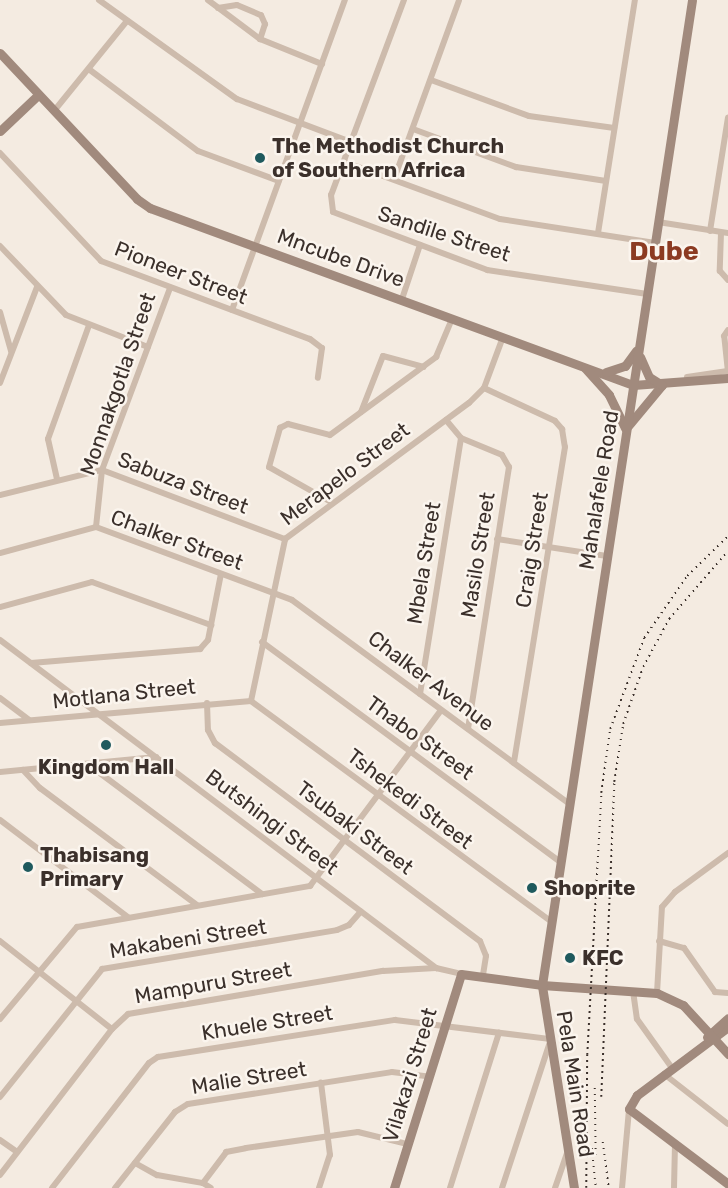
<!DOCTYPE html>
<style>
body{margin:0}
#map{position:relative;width:728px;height:1188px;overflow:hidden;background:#f4ebe1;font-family:Rubik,sans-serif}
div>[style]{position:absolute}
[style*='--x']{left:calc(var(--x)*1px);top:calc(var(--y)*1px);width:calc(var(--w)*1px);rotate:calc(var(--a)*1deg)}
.street>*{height:6px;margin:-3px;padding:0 3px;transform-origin:3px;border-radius:3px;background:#cdbbac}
.secondary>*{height:9px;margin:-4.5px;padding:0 4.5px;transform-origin:4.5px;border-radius:4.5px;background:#a18a7d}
.rail>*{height:1.5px;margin-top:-0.75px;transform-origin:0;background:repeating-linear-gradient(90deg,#3b302b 0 1.5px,transparent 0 6px)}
.dots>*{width:16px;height:16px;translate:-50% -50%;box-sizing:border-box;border:3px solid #fbf5ee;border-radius:50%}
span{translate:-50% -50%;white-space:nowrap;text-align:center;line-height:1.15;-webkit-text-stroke:5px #fbf5ee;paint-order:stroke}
.poi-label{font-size:21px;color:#3b302b;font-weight:700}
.left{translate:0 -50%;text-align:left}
.street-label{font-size:21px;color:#3b302b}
.district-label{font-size:27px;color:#8c3b22;font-weight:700}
</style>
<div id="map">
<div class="street">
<div style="--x:99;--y:0;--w:170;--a:35.7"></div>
<div style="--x:237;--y:99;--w:122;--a:20.7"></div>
<div style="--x:208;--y:0;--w:65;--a:36.9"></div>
<div style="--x:260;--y:39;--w:67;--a:22"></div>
<div style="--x:404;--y:0;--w:208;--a:110.5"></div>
<div style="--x:331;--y:195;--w:17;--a:83"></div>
<div style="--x:333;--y:212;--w:165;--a:20.6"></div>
<div style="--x:487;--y:270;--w:162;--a:8.5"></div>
<div style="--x:218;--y:8;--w:19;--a:-9"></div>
<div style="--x:237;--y:5;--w:26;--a:23"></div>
<div style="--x:261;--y:15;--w:10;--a:66"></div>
<div style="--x:265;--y:24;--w:16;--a:108"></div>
<div style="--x:90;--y:70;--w:135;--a:36.9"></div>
<div style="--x:198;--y:151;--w:86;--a:20.3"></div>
<div style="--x:431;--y:80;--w:104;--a:20.2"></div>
<div style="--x:529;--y:116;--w:86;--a:8"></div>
<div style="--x:54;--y:111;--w:116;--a:-51"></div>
<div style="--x:413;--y:129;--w:110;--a:20.3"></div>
<div style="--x:516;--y:167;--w:91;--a:8.8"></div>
<div style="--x:0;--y:153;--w:148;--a:46.9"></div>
<div style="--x:101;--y:261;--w:223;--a:20.5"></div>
<div style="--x:310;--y:339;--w:15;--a:37"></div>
<div style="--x:322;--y:348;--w:30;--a:98"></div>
<div style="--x:345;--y:162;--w:165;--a:20.2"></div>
<div style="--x:500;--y:219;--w:157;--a:8.8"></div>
<div style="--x:394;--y:179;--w:190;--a:-70"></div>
<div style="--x:658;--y:222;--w:71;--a:8.9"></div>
<div style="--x:710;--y:231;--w:115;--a:-81"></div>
<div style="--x:598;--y:233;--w:236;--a:-81"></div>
<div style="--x:721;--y:233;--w:38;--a:92"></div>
<div style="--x:720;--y:271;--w:12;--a:48"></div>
<div style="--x:0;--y:246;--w:95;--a:46.3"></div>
<div style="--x:66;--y:315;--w:88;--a:21.3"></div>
<div style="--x:402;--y:299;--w:57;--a:-71.6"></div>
<div style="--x:232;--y:310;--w:330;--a:-70"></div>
<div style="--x:0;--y:312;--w:41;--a:74.2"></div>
<div style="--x:728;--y:372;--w:36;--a:-96"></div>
<div style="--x:724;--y:336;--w:7;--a:-56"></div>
<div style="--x:687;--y:377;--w:41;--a:-8.3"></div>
<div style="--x:0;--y:383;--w:103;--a:-68.9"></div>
<div style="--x:484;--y:388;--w:78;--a:24.9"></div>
<div style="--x:555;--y:421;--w:11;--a:49"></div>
<div style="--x:562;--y:429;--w:18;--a:81"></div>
<div style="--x:565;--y:447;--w:320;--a:99.2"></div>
<div style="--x:361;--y:412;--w:60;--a:-68.6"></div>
<div style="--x:383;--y:356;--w:42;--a:15"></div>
<div style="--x:446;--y:420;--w:23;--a:50"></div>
<div style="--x:461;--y:438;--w:44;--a:22.5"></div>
<div style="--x:502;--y:455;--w:14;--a:60"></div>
<div style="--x:509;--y:467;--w:265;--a:98.9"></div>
<div style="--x:57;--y:479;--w:41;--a:-102.7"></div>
<div style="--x:48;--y:439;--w:121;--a:-70.2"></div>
<div style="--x:0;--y:495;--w:105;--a:-13.8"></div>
<div style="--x:102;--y:470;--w:196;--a:20.7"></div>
<div style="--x:331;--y:502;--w:71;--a:-150.6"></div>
<div style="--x:269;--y:467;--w:41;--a:-74.2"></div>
<div style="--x:280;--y:428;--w:9;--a:-27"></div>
<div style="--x:288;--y:424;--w:43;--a:14.7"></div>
<div style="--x:330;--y:435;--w:132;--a:-36.3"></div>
<div style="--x:436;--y:357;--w:41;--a:-67.2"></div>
<div style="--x:96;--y:527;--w:57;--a:-84"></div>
<div style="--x:102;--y:470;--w:194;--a:-69.5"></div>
<div style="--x:497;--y:539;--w:111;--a:8.8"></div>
<div style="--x:0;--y:553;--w:99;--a:-15.2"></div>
<div style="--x:96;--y:527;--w:209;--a:20.4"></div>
<div style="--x:292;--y:600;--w:343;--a:36.3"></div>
<div style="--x:0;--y:607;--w:95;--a:-15.2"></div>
<div style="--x:92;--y:582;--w:127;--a:19.9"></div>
<div style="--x:0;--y:640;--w:546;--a:36.95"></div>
<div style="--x:436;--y:968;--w:26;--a:13"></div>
<div style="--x:262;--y:642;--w:369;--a:36.4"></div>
<div style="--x:31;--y:663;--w:170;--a:-4.7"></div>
<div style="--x:200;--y:649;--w:12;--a:-48"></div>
<div style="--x:208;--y:640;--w:67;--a:-78.9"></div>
<div style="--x:420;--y:694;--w:259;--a:-80.9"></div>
<div style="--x:0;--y:698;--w:36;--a:37"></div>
<div style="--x:251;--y:701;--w:166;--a:-78.1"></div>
<div style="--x:285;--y:539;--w:229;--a:-36.5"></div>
<div style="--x:469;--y:403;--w:21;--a:-45"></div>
<div style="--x:484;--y:388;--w:54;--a:-69.6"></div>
<div style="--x:251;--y:701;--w:371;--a:36.3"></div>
<div style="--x:207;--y:703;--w:27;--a:88"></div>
<div style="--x:208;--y:730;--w:15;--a:62"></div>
<div style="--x:215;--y:743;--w:331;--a:36.8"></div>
<div style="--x:480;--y:941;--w:16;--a:68"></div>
<div style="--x:486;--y:956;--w:20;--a:99"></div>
<div style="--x:0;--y:723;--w:252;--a:-5"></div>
<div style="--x:89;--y:765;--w:216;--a:36.7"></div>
<div style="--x:23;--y:770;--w:25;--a:47"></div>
<div style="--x:40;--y:788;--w:196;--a:36.7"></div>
<div style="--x:0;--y:772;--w:157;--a:-5.5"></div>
<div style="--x:0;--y:820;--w:161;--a:37.2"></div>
<div style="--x:0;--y:941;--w:142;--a:38.2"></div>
<div style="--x:659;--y:941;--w:26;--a:16"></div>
<div style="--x:684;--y:948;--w:54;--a:54.8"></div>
<div style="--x:715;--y:992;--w:13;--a:4"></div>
<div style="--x:633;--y:991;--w:28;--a:82"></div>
<div style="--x:637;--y:1019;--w:60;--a:54.5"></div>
<div style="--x:657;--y:993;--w:86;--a:-86.7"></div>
<div style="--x:662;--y:907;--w:20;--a:-49"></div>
<div style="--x:675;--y:892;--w:66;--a:-36.3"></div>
<div style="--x:0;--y:1019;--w:120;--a:-50.1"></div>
<div style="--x:77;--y:927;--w:237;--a:-10"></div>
<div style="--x:310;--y:886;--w:219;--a:-53.3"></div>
<div style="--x:664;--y:1074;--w:81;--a:38"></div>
<div style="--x:0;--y:1097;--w:164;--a:-51.4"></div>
<div style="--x:102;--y:969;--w:238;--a:-9.4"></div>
<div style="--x:337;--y:930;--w:13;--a:-23"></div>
<div style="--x:349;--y:925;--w:18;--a:-49"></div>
<div style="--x:0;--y:1140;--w:21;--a:35"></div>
<div style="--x:135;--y:1163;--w:25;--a:29"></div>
<div style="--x:157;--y:1175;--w:47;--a:9.9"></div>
<div style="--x:203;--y:1183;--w:9;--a:32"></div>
<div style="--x:0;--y:1175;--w:184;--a:-52.5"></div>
<div style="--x:112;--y:1029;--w:22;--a:-43"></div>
<div style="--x:128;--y:1014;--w:259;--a:-9.6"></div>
<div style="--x:383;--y:971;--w:53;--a:-3.2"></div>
<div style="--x:203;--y:1183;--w:39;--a:-53"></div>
<div style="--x:226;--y:1152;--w:20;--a:-11"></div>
<div style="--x:246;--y:1148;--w:113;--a:-8.1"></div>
<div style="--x:358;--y:1132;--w:50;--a:13.8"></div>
<div style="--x:52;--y:1188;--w:158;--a:-52.2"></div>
<div style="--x:149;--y:1063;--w:11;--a:-34"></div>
<div style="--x:158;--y:1057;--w:240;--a:-8.9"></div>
<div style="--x:395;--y:1020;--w:155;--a:7"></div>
<div style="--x:115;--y:1188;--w:97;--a:-51.7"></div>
<div style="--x:175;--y:1112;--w:15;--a:-32"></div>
<div style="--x:188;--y:1104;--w:206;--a:-8.9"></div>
<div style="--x:392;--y:1072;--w:34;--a:7"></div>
<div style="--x:319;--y:1188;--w:35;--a:-72"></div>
<div style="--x:330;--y:1155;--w:73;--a:-97.1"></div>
<div style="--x:450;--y:1188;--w:163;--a:-72.5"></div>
<div style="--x:502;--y:1188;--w:151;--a:-71.8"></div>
<div style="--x:555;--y:1188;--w:37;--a:-71"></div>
<div style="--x:622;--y:1188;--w:79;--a:-84.9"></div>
<div style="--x:674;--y:1188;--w:43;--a:-88.7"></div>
</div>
<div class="secondary">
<div style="--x:0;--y:53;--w:200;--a:46.8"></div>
<div style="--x:137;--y:199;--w:16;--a:35"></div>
<div style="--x:150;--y:208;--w:514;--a:20.13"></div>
<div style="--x:633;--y:385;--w:95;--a:-4.2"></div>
<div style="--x:0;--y:131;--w:52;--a:-43.5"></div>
<div style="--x:585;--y:368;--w:36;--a:48"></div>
<div style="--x:609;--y:395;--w:37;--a:64"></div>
<div style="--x:606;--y:372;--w:20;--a:-18"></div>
<div style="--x:625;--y:366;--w:19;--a:-54"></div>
<div style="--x:628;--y:426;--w:53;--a:-50.3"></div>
<div style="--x:662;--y:385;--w:15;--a:-148"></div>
<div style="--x:649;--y:377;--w:22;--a:-114"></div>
<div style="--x:728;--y:1027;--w:114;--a:143.2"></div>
<div style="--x:637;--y:1095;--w:16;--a:120"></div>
<div style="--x:629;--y:1109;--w:124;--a:37.1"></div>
<div style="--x:707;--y:1037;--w:28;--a:-42"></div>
<div style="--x:394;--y:1188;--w:224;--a:-72.6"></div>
<div style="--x:461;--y:974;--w:82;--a:7.7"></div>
<div style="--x:542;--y:985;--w:115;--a:4"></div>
<div style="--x:657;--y:993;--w:29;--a:25"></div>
<div style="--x:683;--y:1005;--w:67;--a:47.4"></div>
<div style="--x:574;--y:1188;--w:206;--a:-99"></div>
<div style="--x:542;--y:985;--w:996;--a:-81.34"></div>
</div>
<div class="rail">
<div style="--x:595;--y:1088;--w:69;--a:89.2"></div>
<div style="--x:601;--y:1097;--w:315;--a:-87.6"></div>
<div style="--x:614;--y:782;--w:59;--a:-81.2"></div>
<div style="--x:623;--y:724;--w:60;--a:-70.7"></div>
<div style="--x:643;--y:667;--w:55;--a:-61.6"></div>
<div style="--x:669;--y:619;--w:90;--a:-49.1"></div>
<div style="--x:603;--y:1142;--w:46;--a:82.6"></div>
<div style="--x:592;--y:1148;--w:40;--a:84.3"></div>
<div style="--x:586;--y:1188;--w:133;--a:-89.6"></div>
<div style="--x:587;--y:1055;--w:262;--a:-86.9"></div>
<div style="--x:601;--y:793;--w:65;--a:-82"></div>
<div style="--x:610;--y:729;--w:97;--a:-69.5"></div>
<div style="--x:644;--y:638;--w:75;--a:-55.3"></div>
<div style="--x:687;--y:576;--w:57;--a:-44.3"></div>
</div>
<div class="dots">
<div style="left:260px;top:158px;background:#1f5a5e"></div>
<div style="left:106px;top:745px;background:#1f5a5e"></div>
<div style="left:28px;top:867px;background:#1f5a5e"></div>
<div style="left:532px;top:888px;background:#1f5a5e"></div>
<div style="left:570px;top:958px;background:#1f5a5e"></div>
</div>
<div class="poi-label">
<span class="left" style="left:272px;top:158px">The Methodist Church<br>of Southern Africa</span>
<span style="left:106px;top:767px">Kingdom Hall</span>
<span class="left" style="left:40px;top:867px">Thabisang<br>Primary</span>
<span class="left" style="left:544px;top:888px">Shoprite</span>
<span class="left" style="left:582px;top:958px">KFC</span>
</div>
<div class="street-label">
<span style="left:444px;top:234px;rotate:18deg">Sandile Street</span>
<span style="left:341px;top:258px;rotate:20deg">Mncube Drive</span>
<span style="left:181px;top:273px;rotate:21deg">Pioneer Street</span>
<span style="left:118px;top:384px;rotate:-71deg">Monnakgotla Street</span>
<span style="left:345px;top:474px;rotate:-37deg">Merapelo Street</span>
<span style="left:183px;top:483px;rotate:21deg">Sabuza Street</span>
<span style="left:599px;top:490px;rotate:-81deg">Mahalafele Road</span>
<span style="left:177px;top:540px;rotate:20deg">Chalker Street</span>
<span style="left:532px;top:550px;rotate:-81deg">Craig Street</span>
<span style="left:478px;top:555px;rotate:-81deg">Masilo Street</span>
<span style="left:424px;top:563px;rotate:-81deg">Mbela Street</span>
<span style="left:431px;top:681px;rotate:37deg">Chalker Avenue</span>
<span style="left:124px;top:694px;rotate:-6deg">Motlana Street</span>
<span style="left:420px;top:738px;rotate:36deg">Thabo Street</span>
<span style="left:410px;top:799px;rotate:37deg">Tshekedi Street</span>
<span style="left:272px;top:822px;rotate:37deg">Butshingi Street</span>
<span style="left:355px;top:828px;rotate:37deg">Tsubaki Street</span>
<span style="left:188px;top:939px;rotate:-9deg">Makabeni Street</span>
<span style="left:213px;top:983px;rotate:-10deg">Mampuru Street</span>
<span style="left:267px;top:1023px;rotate:-9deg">Khuele Street</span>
<span style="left:410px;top:1075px;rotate:-73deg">Vilakazi Street</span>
<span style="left:249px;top:1078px;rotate:-9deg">Malie Street</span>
<span style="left:575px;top:1084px;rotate:81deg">Pela Main Road</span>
</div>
<div class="district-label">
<span style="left:664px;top:252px">Dube</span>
</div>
</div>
